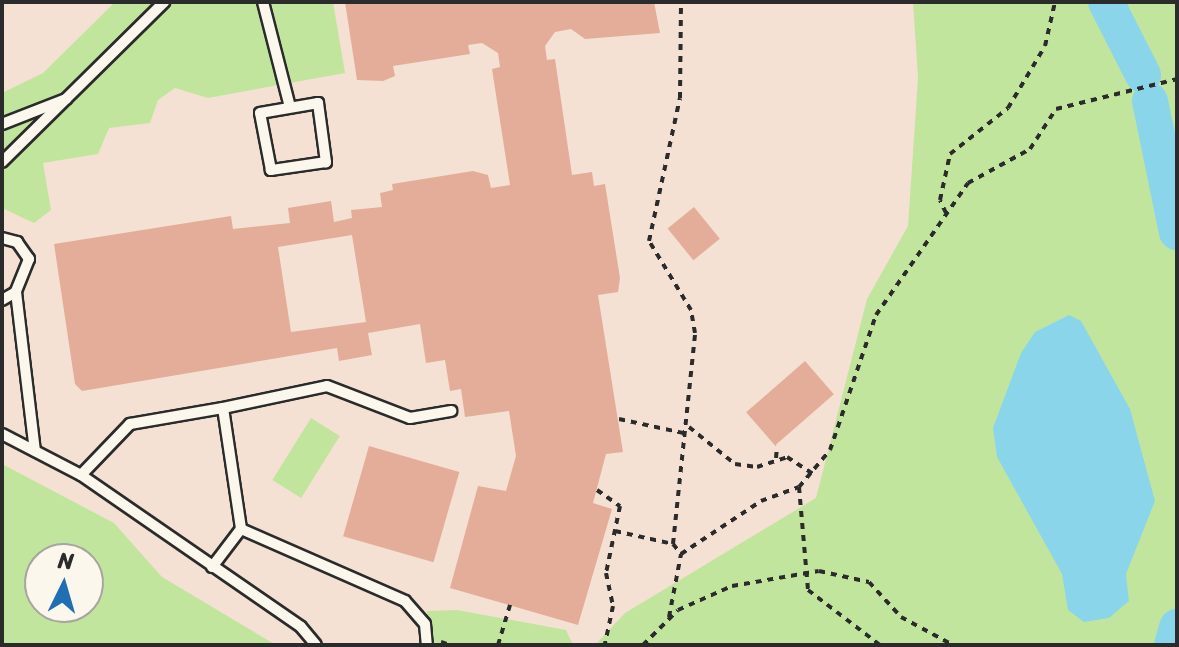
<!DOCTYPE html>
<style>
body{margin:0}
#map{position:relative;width:1179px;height:647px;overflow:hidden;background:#f4e1d3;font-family:Sriracha,sans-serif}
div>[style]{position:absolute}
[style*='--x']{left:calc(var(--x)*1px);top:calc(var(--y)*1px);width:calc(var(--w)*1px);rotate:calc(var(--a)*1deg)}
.green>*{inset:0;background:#c2e59e;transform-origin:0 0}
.water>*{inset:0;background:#8bd5eb}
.river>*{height:36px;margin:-18px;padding:0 18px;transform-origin:18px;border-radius:18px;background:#8bd5eb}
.building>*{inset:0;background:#e4ad99;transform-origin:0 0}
.path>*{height:4px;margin-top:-2px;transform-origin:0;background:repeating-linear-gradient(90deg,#2b2b2b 0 6px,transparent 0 12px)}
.roads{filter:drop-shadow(2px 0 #2b2b2b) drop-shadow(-2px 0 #2b2b2b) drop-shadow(0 2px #2b2b2b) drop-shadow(0 -2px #2b2b2b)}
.service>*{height:10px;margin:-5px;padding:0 5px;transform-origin:5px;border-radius:5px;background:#fbf7ec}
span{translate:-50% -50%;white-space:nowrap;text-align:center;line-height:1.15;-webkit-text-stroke:8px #fbf7ec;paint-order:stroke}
.frame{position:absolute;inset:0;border:4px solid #2b2b2b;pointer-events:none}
.north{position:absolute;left:24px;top:543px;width:80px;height:80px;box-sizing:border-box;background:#fbf7ec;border:2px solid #a8a59f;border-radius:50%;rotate:5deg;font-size:22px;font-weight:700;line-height:32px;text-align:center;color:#2b2b2b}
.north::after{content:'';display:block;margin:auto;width:28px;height:36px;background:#1f6fb2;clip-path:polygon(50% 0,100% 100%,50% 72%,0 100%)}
</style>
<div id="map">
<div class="green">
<div style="clip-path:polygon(115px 2px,333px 2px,345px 73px,208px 98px,175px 88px,158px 100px,150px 123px,109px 128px,98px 154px,43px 163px,51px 210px,34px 223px,2px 208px,2px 93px,43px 73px)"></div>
<div style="clip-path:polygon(913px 2px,1177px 2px,1177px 645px,595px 645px,625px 613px,816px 498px,867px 299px,908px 226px,918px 78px)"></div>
<div style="left:311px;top:418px;width:34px;height:73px;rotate:32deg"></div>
<div style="clip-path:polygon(evenodd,2px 464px,114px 523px,162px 577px,276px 645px,2px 645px,2px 464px,40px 559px,88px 559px,88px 607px,40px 607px,40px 559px)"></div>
<div style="clip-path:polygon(457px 610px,566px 630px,573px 645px,429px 645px,427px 611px)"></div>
</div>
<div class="water">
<div style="clip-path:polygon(1069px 315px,1081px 321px,1130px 409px,1155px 501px,1126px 574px,1129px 601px,1109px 618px,1084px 622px,1068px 610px,1062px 574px,997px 457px,993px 428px,1021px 353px,1035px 332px)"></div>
</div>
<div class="river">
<div style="--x:1106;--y:2;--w:82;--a:63.1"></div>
<div style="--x:1150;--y:101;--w:134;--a:78.4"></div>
<div style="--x:1172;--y:645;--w:19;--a:-74"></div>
</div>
<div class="building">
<div style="clip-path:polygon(evenodd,345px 2px,654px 2px,660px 33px,585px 39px,571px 29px,555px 32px,545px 46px,547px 60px,555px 59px,572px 175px,592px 172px,594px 186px,605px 184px,620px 278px,618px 292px,598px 295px,623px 452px,606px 454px,593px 503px,612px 509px,578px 625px,450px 588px,478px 486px,506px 491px,516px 456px,509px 411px,465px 417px,461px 389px,450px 391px,445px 360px,426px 363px,420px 324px,368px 333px,372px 355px,339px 361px,337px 348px,82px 391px,75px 384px,54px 244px,231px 216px,233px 229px,290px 223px,288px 208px,331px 201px,334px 222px,352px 218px,351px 210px,382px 207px,380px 193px,393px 190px,392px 184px,473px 171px,488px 175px,491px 188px,510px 185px,492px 69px,500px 67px,498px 53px,482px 43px,468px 45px,470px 54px,393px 66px,395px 76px,383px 81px,357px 80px,345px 2px,352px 235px,366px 322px,291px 332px,278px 247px,352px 235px)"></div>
<div style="left:694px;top:207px;width:41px;height:34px;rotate:51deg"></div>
<div style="left:805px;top:361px;width:44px;height:78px;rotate:49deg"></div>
<div style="left:369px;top:446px;width:94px;height:94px;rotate:16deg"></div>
</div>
<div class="path">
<div style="--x:946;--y:213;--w:14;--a:-115"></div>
<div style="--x:940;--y:200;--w:47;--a:-77.7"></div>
<div style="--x:950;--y:154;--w:74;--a:-38.4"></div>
<div style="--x:1008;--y:108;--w:72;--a:-59.2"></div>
<div style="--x:1045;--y:46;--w:45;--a:-77.2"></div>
<div style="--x:619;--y:419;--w:71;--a:12.3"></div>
<div style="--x:689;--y:427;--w:59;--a:38.8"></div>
<div style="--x:735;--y:464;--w:22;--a:8"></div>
<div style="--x:757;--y:467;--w:32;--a:-18"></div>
<div style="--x:787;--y:457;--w:31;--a:33"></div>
<div style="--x:776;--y:458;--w:12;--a:-85"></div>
<div style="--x:799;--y:487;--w:103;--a:85"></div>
<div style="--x:808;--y:590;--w:91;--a:37.4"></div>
<div style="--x:597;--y:490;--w:28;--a:35"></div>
<div style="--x:620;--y:506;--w:68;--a:101.8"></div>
<div style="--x:606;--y:573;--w:34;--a:78"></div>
<div style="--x:613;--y:606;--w:40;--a:102"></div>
<div style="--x:615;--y:531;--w:59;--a:12.6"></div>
<div style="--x:673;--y:544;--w:13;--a:51"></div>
<div style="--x:673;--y:544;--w:212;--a:-84"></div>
<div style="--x:695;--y:333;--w:23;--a:-100"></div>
<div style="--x:691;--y:310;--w:81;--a:-121.3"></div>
<div style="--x:649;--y:241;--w:146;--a:-77.8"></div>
<div style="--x:680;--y:98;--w:96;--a:-89.4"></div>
<div style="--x:669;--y:617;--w:64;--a:-79.2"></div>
<div style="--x:681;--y:554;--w:96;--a:-33.5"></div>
<div style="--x:761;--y:501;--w:40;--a:-20.2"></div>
<div style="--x:799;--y:487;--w:48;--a:-50"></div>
<div style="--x:830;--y:450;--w:143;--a:-71.2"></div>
<div style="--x:876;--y:315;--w:161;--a:-55.1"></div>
<div style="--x:968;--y:183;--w:71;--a:-28.7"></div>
<div style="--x:1030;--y:149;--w:48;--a:-57"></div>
<div style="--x:1056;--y:109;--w:125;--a:-13.9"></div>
<div style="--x:441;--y:642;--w:9;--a:18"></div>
<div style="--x:498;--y:645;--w:42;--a:-73.3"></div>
<div style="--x:643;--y:645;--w:49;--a:-45"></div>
<div style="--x:678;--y:610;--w:59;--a:-24"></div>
<div style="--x:732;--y:586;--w:88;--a:-9.8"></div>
<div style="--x:819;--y:571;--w:51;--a:12.4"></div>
<div style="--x:869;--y:582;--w:47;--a:47.6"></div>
<div style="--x:901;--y:617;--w:59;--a:28.3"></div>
</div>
<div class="roads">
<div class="service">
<div style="--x:263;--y:2;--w:108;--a:75.6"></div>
<div style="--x:318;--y:103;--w:60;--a:82.3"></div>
<div style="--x:326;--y:162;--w:56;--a:171.7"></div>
<div style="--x:271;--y:170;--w:58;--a:-100.9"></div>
<div style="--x:260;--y:113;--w:59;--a:-9.8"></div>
<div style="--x:2;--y:124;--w:69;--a:-21.3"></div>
<div style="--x:2;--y:162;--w:228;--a:-44.6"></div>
<div style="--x:2;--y:238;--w:16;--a:15"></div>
<div style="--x:17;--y:242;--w:21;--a:55"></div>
<div style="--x:29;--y:259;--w:35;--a:112"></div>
<div style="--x:16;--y:292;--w:160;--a:83.2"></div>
<div style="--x:2;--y:300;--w:16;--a:-30"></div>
<div style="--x:223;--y:408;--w:106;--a:-11.9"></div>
<div style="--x:327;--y:386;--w:89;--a:21.1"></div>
<div style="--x:410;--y:418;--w:42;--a:-9.7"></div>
<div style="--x:2;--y:434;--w:89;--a:27.4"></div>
<div style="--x:81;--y:475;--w:267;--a:34.6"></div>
<div style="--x:301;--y:627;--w:23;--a:50"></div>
<div style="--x:81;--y:475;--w:71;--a:-46.1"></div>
<div style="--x:130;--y:424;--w:94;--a:-9.8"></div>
<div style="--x:223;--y:408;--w:122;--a:81.5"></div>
<div style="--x:241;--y:529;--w:179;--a:23.7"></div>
<div style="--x:405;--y:601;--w:30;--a:49"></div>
<div style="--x:425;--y:624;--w:21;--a:85"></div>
<div style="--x:212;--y:567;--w:48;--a:-52.7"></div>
</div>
</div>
<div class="frame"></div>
<div class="north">N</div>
</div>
